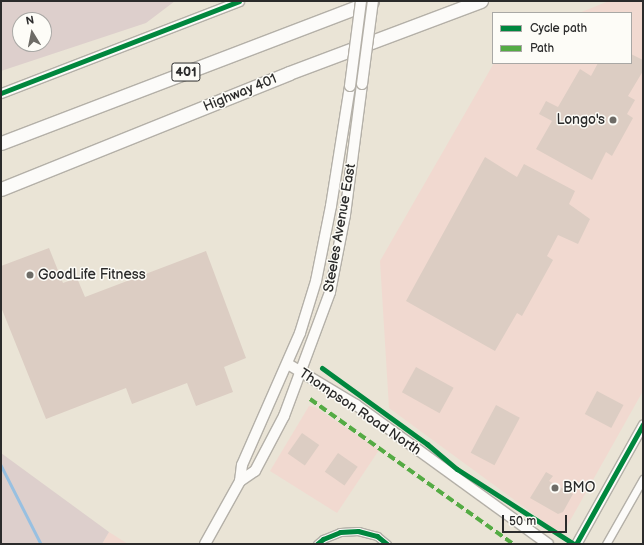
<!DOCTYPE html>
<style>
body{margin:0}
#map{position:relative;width:644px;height:545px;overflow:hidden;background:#eae4d6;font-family:"Balsamiq Sans",sans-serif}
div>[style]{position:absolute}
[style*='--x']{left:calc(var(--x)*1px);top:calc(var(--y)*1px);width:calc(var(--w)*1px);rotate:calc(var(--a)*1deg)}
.built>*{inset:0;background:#f1d9d0}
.industrial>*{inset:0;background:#ddcfcc}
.stream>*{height:2.5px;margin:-1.25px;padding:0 1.25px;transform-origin:1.25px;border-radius:1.25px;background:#98c0e1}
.building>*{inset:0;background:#dccdc3;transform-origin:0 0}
.roads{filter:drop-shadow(1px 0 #b4b0a8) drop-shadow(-1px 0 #b4b0a8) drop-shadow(0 1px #b4b0a8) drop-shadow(0 -1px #b4b0a8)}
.minor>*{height:7px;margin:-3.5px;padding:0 3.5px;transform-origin:3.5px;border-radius:3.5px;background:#fcfbf9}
.tertiary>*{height:9px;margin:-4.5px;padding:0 4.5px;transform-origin:4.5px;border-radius:4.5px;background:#fcfbf9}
.secondary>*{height:10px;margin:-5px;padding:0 5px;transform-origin:5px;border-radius:5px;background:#fcfbf9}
.motorway>*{height:13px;margin:-6.5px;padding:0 6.5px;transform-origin:6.5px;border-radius:6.5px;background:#fcfbf9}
.bridges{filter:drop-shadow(1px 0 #b4b0a8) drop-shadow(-1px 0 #b4b0a8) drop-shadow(0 1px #b4b0a8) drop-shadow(0 -1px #b4b0a8)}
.secondary-bridge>*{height:10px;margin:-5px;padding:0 5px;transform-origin:5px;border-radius:5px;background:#fcfbf9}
.quiet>*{height:4px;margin-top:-2px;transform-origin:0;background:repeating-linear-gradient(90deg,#54ab44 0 8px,transparent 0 12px)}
.cycleway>*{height:5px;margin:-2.5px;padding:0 2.5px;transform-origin:2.5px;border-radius:2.5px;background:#00873e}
.dots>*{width:11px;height:11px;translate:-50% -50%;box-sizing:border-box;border:2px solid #fdfcf7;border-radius:50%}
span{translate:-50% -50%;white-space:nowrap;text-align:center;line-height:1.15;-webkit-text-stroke:3px #fdfcf7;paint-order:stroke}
.shield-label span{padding:1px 3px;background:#fdfcf7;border:1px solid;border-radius:3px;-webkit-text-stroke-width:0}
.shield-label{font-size:13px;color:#2b2b2b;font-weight:700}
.street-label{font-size:14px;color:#2b2b2b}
.poi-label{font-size:14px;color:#2b2b2b}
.right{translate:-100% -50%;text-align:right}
.left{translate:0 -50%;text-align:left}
.frame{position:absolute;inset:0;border:2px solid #2b2b2b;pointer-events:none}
.legend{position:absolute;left:492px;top:12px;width:140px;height:52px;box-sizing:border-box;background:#fdfcf7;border:1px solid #a9a8a5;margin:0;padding:5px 7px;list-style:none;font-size:12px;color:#2b2b2b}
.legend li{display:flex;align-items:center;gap:8px;height:20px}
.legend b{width:20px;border:1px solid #a9a8a5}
.north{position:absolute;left:12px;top:12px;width:40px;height:40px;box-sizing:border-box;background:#fdfcf7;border:1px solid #a9a8a5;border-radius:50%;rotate:350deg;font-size:11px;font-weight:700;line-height:16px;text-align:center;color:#2b2b2b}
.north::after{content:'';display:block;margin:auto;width:14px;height:18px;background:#6e6c67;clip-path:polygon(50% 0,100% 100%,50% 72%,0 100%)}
.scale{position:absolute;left:502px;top:515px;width:65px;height:18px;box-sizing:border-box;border:2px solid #2b2b2b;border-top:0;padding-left:5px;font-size:12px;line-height:14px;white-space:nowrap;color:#2b2b2b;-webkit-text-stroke:3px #fdfcf7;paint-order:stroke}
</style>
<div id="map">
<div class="built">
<div style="clip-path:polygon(609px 1px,643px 1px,643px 391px,562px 535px,389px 408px,380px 261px,494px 63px,631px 63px,631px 13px,579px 13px)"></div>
<div style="clip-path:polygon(309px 406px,315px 407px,379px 450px,337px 513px,270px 471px)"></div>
<div style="clip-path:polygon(109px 532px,128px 544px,102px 544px)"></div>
</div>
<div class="industrial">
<div style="clip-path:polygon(evenodd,1px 1px,175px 1px,146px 23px,1px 71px,1px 1px,20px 20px,44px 20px,44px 44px,20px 44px,20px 20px)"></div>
<div style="clip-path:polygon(1px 453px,109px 532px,102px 544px,1px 544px)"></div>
</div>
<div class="stream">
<div style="--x:1;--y:465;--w:89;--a:63.1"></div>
</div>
<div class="building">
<div style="clip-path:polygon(631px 54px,643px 60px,643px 71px,628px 96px,635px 100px,627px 114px,633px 118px,612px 156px,606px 152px,592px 180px,536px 149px,552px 121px,539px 114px,546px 101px,558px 107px,580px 69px,591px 76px,598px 63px,631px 63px)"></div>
<div style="clip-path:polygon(485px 157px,517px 177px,524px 164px,575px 191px,569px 204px,590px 219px,578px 244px,558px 235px,547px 256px,553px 260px,522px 316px,517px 313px,495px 351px,406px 301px)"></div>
<div style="clip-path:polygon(49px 248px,63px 283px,77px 278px,85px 297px,206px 251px,246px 358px,224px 367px,233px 392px,196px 406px,187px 383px,132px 404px,126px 388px,46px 419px,1px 307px,1px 266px)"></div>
<div style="left:416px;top:367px;width:43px;height:29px;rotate:29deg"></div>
<div style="left:597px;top:391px;width:30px;height:26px;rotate:28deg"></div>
<div style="left:496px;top:405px;width:27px;height:54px;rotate:28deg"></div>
<div style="left:302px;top:433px;width:21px;height:25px;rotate:35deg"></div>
<div style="left:338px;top:453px;width:24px;height:23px;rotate:35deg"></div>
<div style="clip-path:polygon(546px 472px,553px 476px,549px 481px,573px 494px,563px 512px,558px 514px,530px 498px)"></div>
</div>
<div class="roads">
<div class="minor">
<div style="--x:317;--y:544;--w:8;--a:-40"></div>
<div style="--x:323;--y:539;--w:18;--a:-22"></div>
<div style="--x:340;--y:532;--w:18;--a:-3"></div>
<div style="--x:358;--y:531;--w:20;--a:15"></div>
<div style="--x:377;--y:536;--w:13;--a:39"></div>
<div style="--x:606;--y:544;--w:75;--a:-60.4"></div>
</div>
<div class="tertiary">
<div style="--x:1;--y:93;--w:255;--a:-21.1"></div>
<div style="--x:576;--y:544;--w:137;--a:-60.8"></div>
</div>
<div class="secondary">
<div style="--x:288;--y:364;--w:79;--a:31.1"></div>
<div style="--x:356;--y:405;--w:237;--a:35.9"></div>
<div style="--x:240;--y:481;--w:18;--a:-34"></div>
<div style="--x:255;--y:471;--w:62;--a:-62.2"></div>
<div style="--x:284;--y:416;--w:132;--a:-69.6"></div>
<div style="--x:330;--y:292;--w:78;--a:-79"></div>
<div style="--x:345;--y:215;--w:132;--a:-82.6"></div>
<div style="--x:205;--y:544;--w:72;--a:-60.9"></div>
<div style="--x:240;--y:481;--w:16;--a:-83"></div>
<div style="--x:242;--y:465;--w:144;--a:-66.3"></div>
<div style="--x:300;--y:333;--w:54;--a:-72.9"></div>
<div style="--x:316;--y:281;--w:76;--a:-78.7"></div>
<div style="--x:331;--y:206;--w:121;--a:-81"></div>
</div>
<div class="motorway">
<div style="--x:1;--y:143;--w:397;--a:-20.9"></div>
<div style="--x:1;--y:189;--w:310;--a:-21.9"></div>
<div style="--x:289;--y:73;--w:205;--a:-20.6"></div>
</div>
</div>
<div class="bridges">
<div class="secondary-bridge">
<div style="--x:362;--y:84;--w:84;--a:-82.5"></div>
<div style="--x:350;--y:86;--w:86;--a:-82.6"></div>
</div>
</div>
<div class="quiet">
<div style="--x:310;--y:399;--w:249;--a:35.5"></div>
</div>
<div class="cycleway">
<div style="--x:1;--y:93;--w:255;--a:-21.1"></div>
<div style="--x:322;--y:368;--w:130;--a:35.9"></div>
<div style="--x:427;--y:444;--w:39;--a:40"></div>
<div style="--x:457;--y:469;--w:139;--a:32.7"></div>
<div style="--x:317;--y:544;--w:8;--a:-40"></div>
<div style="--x:323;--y:539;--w:18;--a:-22"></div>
<div style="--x:340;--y:532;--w:18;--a:-3"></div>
<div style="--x:358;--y:531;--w:20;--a:15"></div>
<div style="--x:377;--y:536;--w:13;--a:39"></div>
<div style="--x:576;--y:544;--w:137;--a:-60.8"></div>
</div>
<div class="dots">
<div style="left:613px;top:120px;background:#6e6c67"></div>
<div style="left:30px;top:275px;background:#6e6c67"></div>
<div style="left:555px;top:488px;background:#6e6c67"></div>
</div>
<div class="shield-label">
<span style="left:186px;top:72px">401</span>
</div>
<div class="street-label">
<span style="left:240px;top:93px;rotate:-22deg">Highway 401</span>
<span style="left:340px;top:228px;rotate:-80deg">Steeles Avenue East</span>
<span style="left:360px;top:412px;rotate:34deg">Thompson Road North</span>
</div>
<div class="poi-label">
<span class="right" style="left:605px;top:120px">Longo's</span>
<span class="left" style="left:38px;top:275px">GoodLife Fitness</span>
<span class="left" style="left:563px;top:488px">BMO</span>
</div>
<div class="frame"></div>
<ul class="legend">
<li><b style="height:5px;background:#00873e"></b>Cycle path</li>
<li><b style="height:5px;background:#54ab44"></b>Path</li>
</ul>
<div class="north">N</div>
<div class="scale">50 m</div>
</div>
